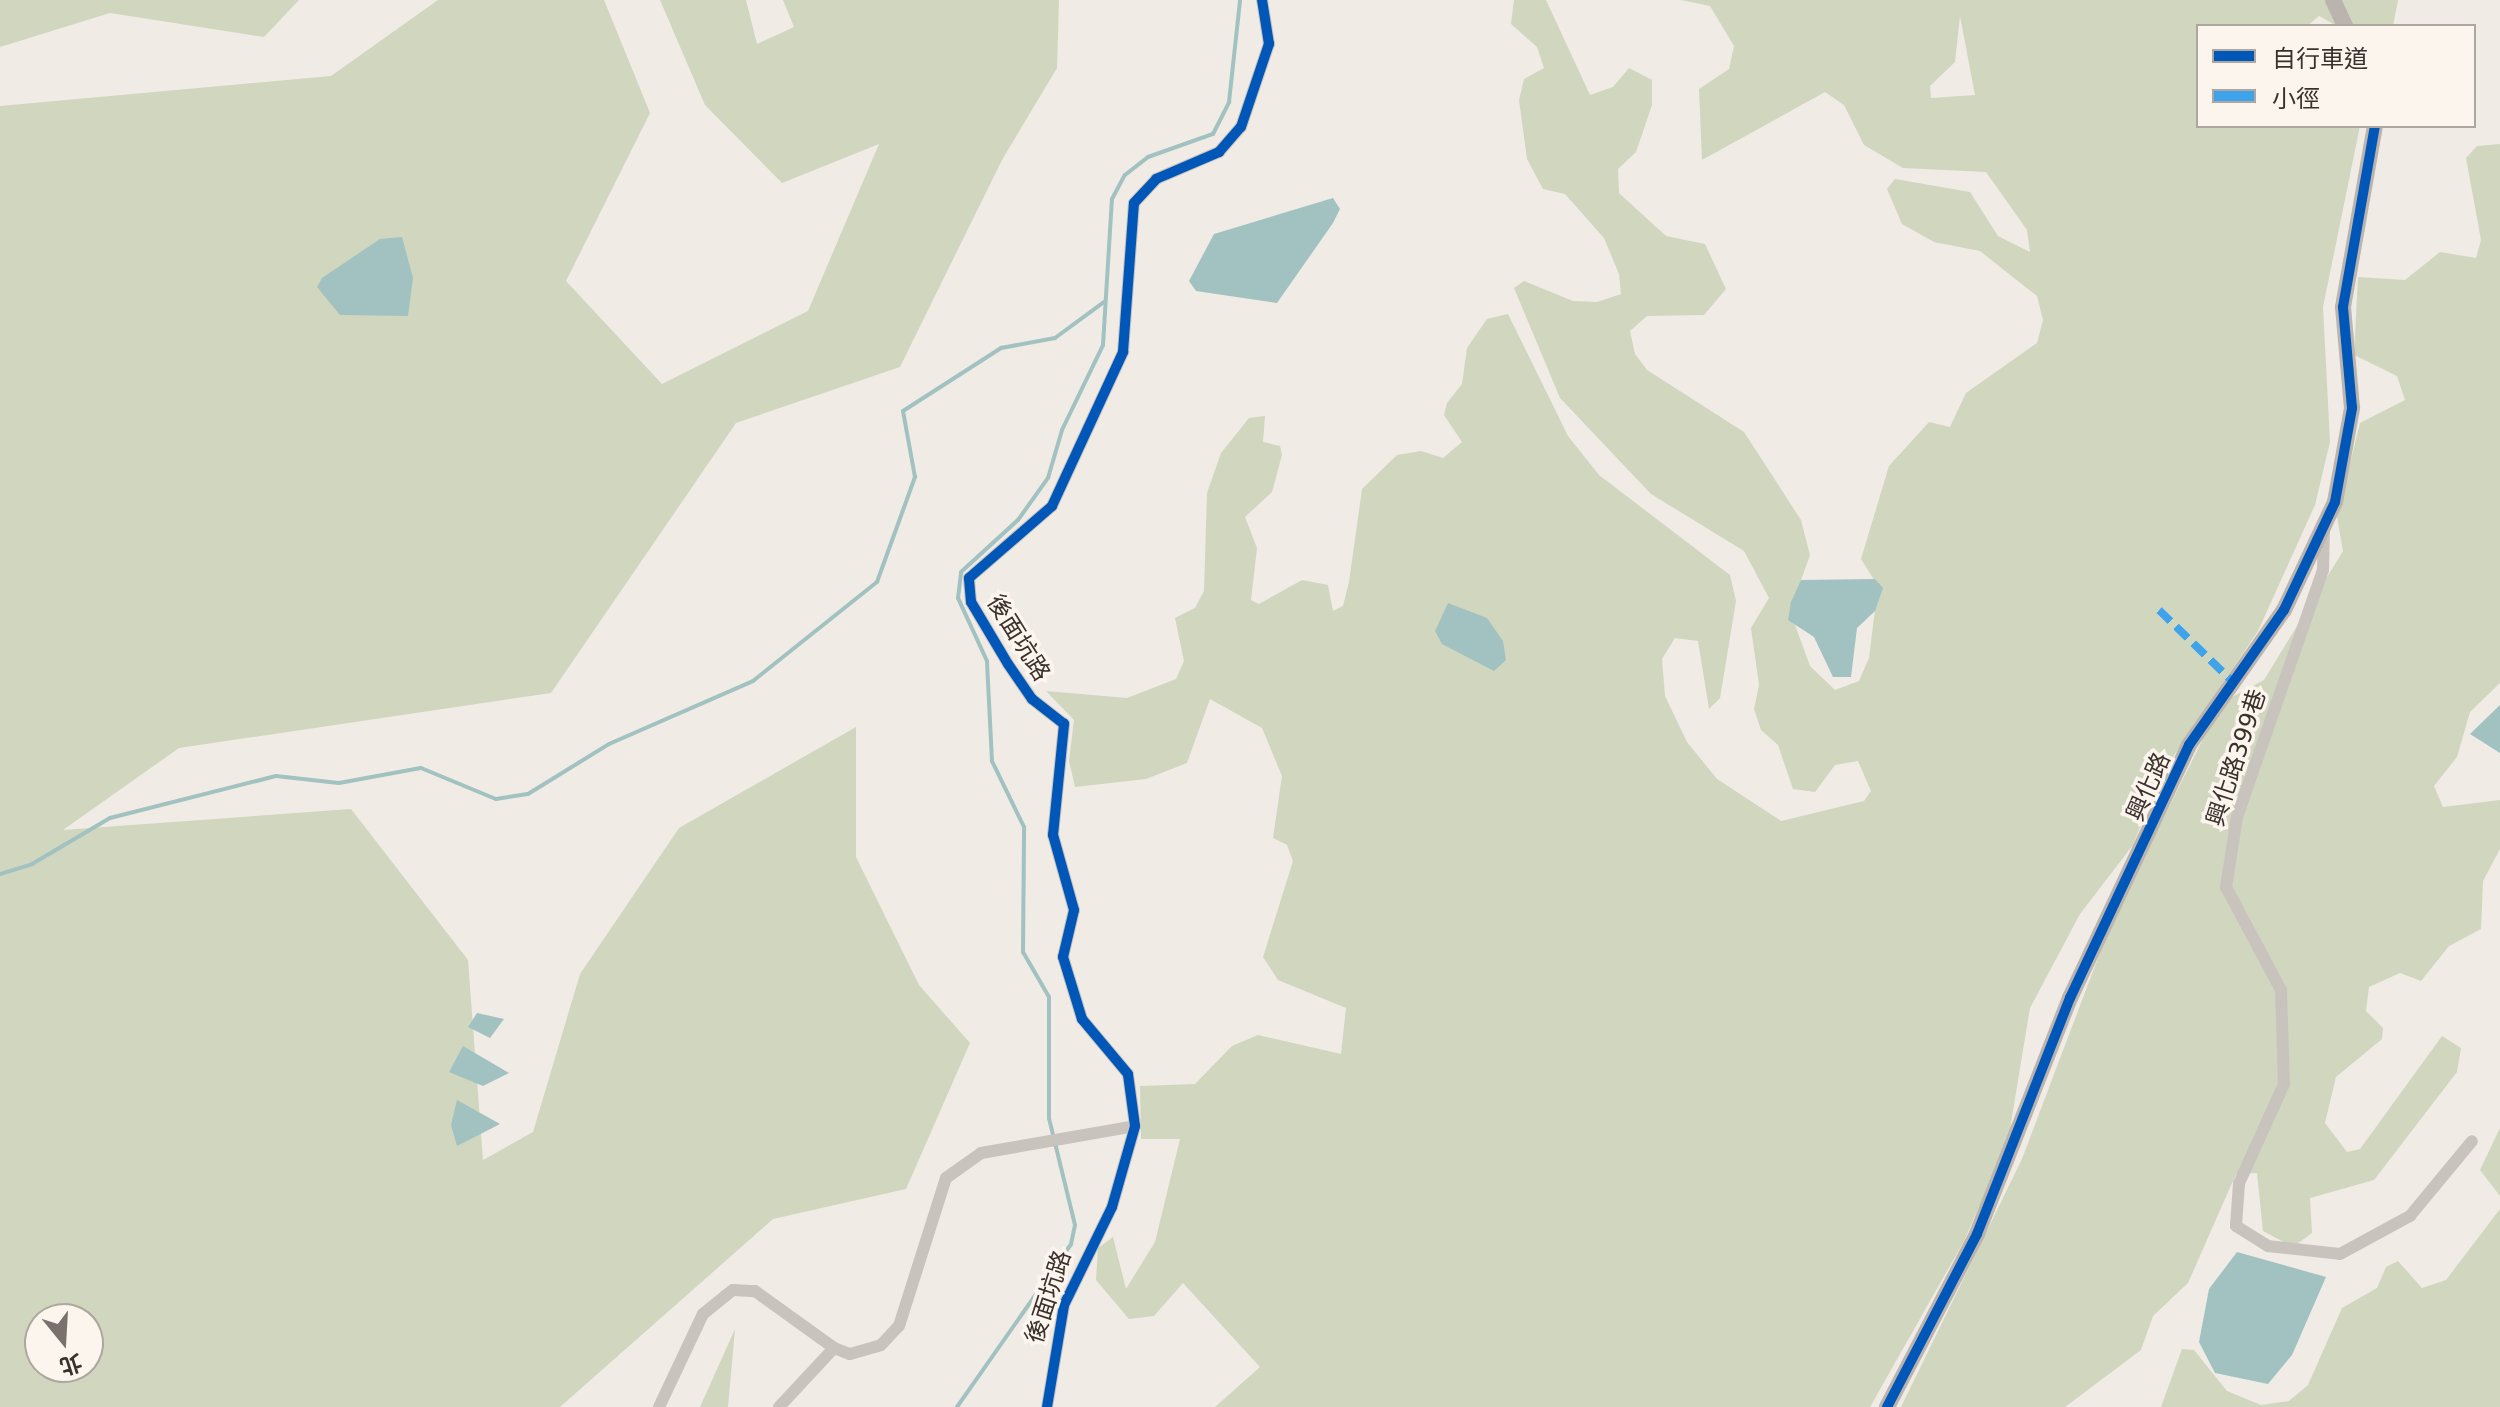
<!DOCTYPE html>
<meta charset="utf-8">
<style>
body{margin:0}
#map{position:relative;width:2500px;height:1407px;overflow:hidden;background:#f0ebe5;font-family:"DejaVu Sans","Noto Sans TC",sans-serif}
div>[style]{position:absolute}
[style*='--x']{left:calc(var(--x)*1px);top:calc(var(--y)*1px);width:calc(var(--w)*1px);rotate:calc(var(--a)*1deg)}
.green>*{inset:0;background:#d1d6bf}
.water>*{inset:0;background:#a1c2c1}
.stream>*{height:4px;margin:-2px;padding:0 2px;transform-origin:2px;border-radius:2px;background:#a1c2c1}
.street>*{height:12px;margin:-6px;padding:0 6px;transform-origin:6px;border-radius:6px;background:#c9c3be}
.secondary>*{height:16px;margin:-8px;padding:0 8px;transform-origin:8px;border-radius:8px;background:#bab3ae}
.quiet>*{height:8px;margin-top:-4px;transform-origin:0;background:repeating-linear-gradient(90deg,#3fa3eb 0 16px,transparent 0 24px)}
.cycleway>*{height:10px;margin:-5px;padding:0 5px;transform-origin:5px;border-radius:5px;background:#0057b8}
span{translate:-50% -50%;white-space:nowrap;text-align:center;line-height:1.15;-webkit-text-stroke:7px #fbf5ee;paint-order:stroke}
.street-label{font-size:24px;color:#3b302b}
.legend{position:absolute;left:2196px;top:24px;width:280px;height:104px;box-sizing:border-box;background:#fbf5ee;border:2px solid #aea6a0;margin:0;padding:10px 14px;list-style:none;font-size:24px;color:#3b302b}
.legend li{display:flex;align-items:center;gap:16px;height:40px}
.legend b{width:40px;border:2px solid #aea6a0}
.north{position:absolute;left:24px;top:1303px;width:80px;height:80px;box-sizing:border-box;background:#fbf5ee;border:2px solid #aea6a0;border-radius:50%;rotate:162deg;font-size:22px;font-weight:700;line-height:32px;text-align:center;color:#3b302b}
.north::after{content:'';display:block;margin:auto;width:28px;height:36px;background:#7a716c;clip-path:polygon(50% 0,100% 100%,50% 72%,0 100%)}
</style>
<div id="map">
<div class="green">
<div style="clip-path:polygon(0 0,299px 0,264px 37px,110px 13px,0 47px)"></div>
<div style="clip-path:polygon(evenodd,438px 0,604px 0,650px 113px,566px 281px,662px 384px,808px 311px,879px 144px,782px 183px,705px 105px,660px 0,746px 0,757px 44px,794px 27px,783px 0,1059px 0,1057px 68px,1002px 160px,900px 367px,736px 423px,551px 693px,179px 748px,63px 830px,351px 809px,468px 960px,483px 1160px,533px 1132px,580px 974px,679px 828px,856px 727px,856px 857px,919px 985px,970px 1043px,906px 1189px,773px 1219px,560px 1407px,0 1407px,0 106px,331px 76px,438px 0,40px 1319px,88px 1319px,88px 1367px,40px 1367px,40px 1319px)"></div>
<div style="clip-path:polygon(evenodd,1514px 0,1546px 0,1590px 95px,1613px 87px,1629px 68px,1652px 80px,1652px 105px,1636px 152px,1618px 169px,1619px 193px,1666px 236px,1705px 244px,1726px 289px,1704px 315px,1647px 316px,1630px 331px,1635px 354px,1647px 370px,1744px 432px,1801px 520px,1810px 555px,1790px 611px,1810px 666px,1835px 690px,1859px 681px,1869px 658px,1878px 586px,1861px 559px,1889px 466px,1929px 422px,1950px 427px,1966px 393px,2037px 343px,2043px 320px,2037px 296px,1980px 251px,1934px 242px,1902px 224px,1887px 189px,1895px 179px,1970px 192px,1998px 236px,2030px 252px,2027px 230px,1986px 172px,1903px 168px,1864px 145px,1844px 105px,1825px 92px,1702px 160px,1699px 89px,1729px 69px,1734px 46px,1710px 6px,1681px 0,2398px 0,2393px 26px,2337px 26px,2319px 16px,2307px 26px,2198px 26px,2198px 126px,2360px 126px,2323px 307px,2330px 442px,2315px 505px,2258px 631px,2160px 776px,2133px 845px,2080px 914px,2030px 1008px,2008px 1141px,1964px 1241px,1870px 1407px,1215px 1407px,1260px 1367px,1183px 1283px,1154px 1316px,1129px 1319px,1096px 1280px,1098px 1248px,1113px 1237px,1126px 1289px,1155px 1242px,1180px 1139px,1141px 1139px,1140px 1086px,1195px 1084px,1232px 1046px,1258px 1035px,1341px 1054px,1346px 1008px,1278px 980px,1263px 957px,1293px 861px,1287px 845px,1273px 838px,1282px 776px,1262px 728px,1210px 699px,1187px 763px,1146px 779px,1075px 787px,1069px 761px,1074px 720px,1046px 691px,1127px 698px,1176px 679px,1184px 661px,1175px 618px,1195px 608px,1204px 591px,1207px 493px,1221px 453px,1249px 418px,1265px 416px,1263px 442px,1280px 446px,1282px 455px,1272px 492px,1245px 517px,1257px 548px,1251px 600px,1259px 604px,1302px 580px,1328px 585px,1333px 611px,1343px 606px,1349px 582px,1362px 489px,1397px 455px,1421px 451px,1443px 458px,1462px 442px,1444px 415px,1447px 403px,1462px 384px,1467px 348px,1487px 319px,1508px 314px,1568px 436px,1599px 475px,1730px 575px,1736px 601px,1720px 698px,1709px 709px,1698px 641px,1675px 638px,1662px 659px,1665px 696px,1687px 742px,1717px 779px,1781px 821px,1864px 801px,1871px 791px,1858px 761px,1835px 765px,1815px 792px,1793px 789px,1778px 745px,1761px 730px,1754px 709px,1759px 685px,1751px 628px,1769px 598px,1744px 551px,1651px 494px,1560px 398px,1514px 288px,1524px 281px,1573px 301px,1597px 302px,1621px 294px,1619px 274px,1604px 238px,1565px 194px,1543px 189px,1527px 159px,1519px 100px,1524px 79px,1544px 68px,1537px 47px,1511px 24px,1514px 0,1960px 16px,1975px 95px,1931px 98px,1930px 86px,1955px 62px,1960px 16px)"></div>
<div style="clip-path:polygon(2500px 144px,2500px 683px,2470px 712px,2457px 757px,2434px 786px,2443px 807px,2500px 800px,2500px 849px,2483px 881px,2481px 929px,2449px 946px,2421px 981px,2400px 973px,2369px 987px,2366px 1011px,2383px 1028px,2382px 1039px,2336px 1077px,2325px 1123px,2347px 1152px,2360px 1149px,2442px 1036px,2461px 1048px,2457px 1072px,2374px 1180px,2310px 1198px,2312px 1233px,2293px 1247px,2263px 1231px,2257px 1173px,2236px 1174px,2188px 1283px,2153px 1316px,2141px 1350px,2065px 1407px,1901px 1407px,2022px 1159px,2112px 921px,2221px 703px,2264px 680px,2343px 551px,2337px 517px,2360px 423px,2405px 400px,2397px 376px,2354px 355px,2358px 277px,2405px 280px,2440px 252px,2476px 258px,2481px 240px,2466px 158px,2477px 146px)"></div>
<div style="clip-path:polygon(2500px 1128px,2500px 1196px,2480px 1170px)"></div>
<div style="clip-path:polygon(2500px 1209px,2500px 1407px,2161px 1407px,2182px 1349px,2194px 1350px,2227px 1391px,2261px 1405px,2289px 1401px,2308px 1385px,2342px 1308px,2377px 1288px,2386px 1267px,2398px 1261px,2422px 1288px,2446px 1280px)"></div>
<div style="clip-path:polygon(735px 1329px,728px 1407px,700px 1407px)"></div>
</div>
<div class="water">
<div style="clip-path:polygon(1333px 198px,1340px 209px,1333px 223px,1277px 303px,1196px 291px,1189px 281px,1214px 234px)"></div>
<div style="clip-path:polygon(402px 237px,413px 278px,408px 316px,340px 315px,317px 287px,322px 278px,380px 239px)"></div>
<div style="clip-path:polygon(1875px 579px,1883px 588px,1875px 611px,1857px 628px,1851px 677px,1833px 677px,1814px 637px,1788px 620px,1791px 602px,1801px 580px)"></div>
<div style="clip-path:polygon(1448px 603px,1487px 618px,1503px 641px,1506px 660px,1494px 671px,1442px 644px,1435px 631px)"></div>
<div style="clip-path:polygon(2500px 705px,2500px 753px,2470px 734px)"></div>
<div style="clip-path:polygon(477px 1013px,504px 1019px,490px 1038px,468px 1027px)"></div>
<div style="clip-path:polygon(463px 1046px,509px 1073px,483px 1086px,449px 1072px)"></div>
<div style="clip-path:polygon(457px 1100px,500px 1124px,457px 1146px,451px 1125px)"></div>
<div style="clip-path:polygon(2237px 1252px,2326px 1277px,2292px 1355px,2268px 1384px,2215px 1373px,2199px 1342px,2209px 1289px)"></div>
</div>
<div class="stream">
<div style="--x:0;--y:874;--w:34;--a:-17"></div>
<div style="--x:32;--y:864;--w:91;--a:-30.5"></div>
<div style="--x:110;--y:818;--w:171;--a:-14.2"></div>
<div style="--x:276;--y:776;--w:63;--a:6.3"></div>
<div style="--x:339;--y:783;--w:83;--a:-10.4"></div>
<div style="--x:421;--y:768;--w:81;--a:22.5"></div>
<div style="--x:496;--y:799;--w:32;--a:-9"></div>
<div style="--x:528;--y:794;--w:95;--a:-31.7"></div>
<div style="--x:609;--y:744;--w:157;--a:-23.6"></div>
<div style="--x:753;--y:681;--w:159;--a:-38.6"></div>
<div style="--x:877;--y:582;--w:112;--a:-70.1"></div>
<div style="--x:915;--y:477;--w:67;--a:-100.3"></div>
<div style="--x:903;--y:411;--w:117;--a:-32.7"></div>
<div style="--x:1001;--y:348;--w:55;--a:-10.5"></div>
<div style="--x:1055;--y:338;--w:61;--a:-36.3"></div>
<div style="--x:957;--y:1407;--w:199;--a:-55"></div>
<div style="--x:1071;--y:1244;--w:19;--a:-78"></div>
<div style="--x:1075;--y:1225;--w:110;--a:-103.7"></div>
<div style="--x:1049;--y:1118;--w:121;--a:-90"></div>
<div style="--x:1049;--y:997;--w:52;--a:-120"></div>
<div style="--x:1023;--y:952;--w:125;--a:-89.5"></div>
<div style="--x:1024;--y:827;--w:73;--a:-115.9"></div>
<div style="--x:992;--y:761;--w:100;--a:-92.9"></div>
<div style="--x:987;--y:661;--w:69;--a:-114.7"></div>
<div style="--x:958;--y:598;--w:26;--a:-83"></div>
<div style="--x:961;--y:572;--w:77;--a:-42.4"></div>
<div style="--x:1018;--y:520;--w:52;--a:-54.5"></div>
<div style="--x:1048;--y:478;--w:50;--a:-73.7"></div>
<div style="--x:1062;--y:430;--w:94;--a:-64.2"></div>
<div style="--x:1103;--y:345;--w:146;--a:-86.5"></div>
<div style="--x:1112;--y:199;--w:27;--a:-62"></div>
<div style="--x:1125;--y:175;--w:29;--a:-38"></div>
<div style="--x:1148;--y:157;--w:69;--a:-19.5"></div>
<div style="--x:1213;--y:134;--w:36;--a:-63"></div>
<div style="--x:1229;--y:102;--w:103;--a:-83.8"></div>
</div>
<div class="street">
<div style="--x:2324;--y:526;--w:44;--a:91.3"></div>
<div style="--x:2323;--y:570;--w:262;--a:109.2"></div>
<div style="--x:2237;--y:817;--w:71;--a:98.9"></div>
<div style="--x:2226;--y:887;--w:117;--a:61.9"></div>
<div style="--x:2281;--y:990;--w:94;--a:88.2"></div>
<div style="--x:2284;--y:1084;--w:109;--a:114.4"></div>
<div style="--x:2239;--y:1183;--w:43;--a:94"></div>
<div style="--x:2236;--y:1226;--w:38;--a:32"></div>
<div style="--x:2268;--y:1246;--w:72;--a:6.3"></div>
<div style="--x:2340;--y:1254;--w:80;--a:-28.5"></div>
<div style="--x:2410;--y:1216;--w:97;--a:-50.4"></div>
<div style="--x:659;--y:1407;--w:103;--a:-64.7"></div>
<div style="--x:703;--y:1314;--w:38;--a:-39"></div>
<div style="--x:733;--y:1290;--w:22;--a:3"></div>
<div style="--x:755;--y:1291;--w:97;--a:35.8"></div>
<div style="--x:779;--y:1407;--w:81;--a:-47"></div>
<div style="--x:834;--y:1348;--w:17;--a:21"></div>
<div style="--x:850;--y:1354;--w:32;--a:-16"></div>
<div style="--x:881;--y:1345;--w:26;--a:-47"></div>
<div style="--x:899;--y:1326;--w:155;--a:-72.4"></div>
<div style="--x:946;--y:1178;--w:43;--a:-35.5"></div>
<div style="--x:981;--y:1153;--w:156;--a:-9.9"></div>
<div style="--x:1047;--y:1407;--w:103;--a:-80.5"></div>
<div style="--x:1064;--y:1305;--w:109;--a:-63.9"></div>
<div style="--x:1112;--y:1207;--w:84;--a:-74.1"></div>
<div style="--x:1135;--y:1126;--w:52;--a:-97.7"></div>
<div style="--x:1128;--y:1074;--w:72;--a:-129.9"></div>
<div style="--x:1082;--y:1019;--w:65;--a:-107"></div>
<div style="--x:1063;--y:957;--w:48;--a:-76.8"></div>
<div style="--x:1074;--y:910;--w:78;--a:-105.6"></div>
<div style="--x:1053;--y:835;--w:112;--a:-84.3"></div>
<div style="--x:1064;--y:724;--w:41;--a:-142"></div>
<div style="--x:1032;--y:699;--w:42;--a:-124.4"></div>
<div style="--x:1008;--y:664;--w:72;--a:-120.8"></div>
<div style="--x:971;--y:602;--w:24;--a:-95"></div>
<div style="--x:969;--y:578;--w:110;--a:-40.9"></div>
<div style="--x:1052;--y:506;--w:170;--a:-65.2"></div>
<div style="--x:1123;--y:352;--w:149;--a:-85.8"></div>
<div style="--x:1134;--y:203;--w:33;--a:-47"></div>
<div style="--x:1156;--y:179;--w:69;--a:-23.2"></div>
<div style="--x:1219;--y:152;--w:33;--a:-49"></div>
<div style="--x:1241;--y:127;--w:88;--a:-71.4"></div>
<div style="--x:1269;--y:44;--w:45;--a:-99"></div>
</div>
<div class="secondary">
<div style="--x:2333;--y:0;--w:29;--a:65"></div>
<div style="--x:1887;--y:1407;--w:195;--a:-62.5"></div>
<div style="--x:1977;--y:1234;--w:254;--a:-68.5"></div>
<div style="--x:2070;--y:998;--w:280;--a:-64.8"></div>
<div style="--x:2189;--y:745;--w:165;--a:-54.9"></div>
<div style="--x:2284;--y:610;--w:119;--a:-64.7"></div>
<div style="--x:2335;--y:502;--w:96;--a:-79.7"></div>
<div style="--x:2352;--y:408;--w:101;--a:-95.1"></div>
<div style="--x:2343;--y:307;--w:184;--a:-80"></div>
</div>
<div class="quiet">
<div style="--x:2159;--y:610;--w:102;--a:44.2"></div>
</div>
<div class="cycleway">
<div style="--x:1047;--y:1407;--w:103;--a:-80.5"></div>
<div style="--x:1064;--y:1305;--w:109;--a:-63.9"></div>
<div style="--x:1112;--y:1207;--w:84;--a:-74.1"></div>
<div style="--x:1135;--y:1126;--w:52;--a:-97.7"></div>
<div style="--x:1128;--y:1074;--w:72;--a:-129.9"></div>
<div style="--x:1082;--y:1019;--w:65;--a:-107"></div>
<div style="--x:1063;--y:957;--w:48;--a:-76.8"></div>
<div style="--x:1074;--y:910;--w:78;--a:-105.6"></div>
<div style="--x:1053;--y:835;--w:112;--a:-84.3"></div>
<div style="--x:1064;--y:724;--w:41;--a:-142"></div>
<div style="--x:1032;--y:699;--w:42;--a:-124.4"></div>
<div style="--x:1008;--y:664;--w:72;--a:-120.8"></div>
<div style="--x:971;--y:602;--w:24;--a:-95"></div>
<div style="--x:969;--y:578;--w:110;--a:-40.9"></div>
<div style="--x:1052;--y:506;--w:170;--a:-65.2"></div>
<div style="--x:1123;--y:352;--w:149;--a:-85.8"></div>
<div style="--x:1134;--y:203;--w:33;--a:-47"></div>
<div style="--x:1156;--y:179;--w:69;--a:-23.2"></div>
<div style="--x:1219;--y:152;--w:33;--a:-49"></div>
<div style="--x:1241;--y:127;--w:88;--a:-71.4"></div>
<div style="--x:1269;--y:44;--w:45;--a:-99"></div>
<div style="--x:1887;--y:1407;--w:195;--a:-62.5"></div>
<div style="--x:1977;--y:1234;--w:254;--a:-68.5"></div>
<div style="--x:2070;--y:998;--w:280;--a:-64.8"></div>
<div style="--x:2189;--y:745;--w:165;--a:-54.9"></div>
<div style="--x:2284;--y:610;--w:119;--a:-64.7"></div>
<div style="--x:2335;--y:502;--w:96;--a:-79.7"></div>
<div style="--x:2352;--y:408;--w:101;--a:-95.1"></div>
<div style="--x:2343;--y:307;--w:184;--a:-80"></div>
</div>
<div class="street-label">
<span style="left:1018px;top:638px;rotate:58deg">後面坑路</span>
<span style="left:2237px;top:758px;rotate:-72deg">興化路399巷</span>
<span style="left:2149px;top:787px;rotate:-66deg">興化路</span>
<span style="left:1049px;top:1297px;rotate:-72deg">後面坑路</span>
</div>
<ul class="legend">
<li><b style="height:10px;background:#0057b8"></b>自行車道</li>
<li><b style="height:10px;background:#3fa3eb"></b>小徑</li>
</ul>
<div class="north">北</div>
</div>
